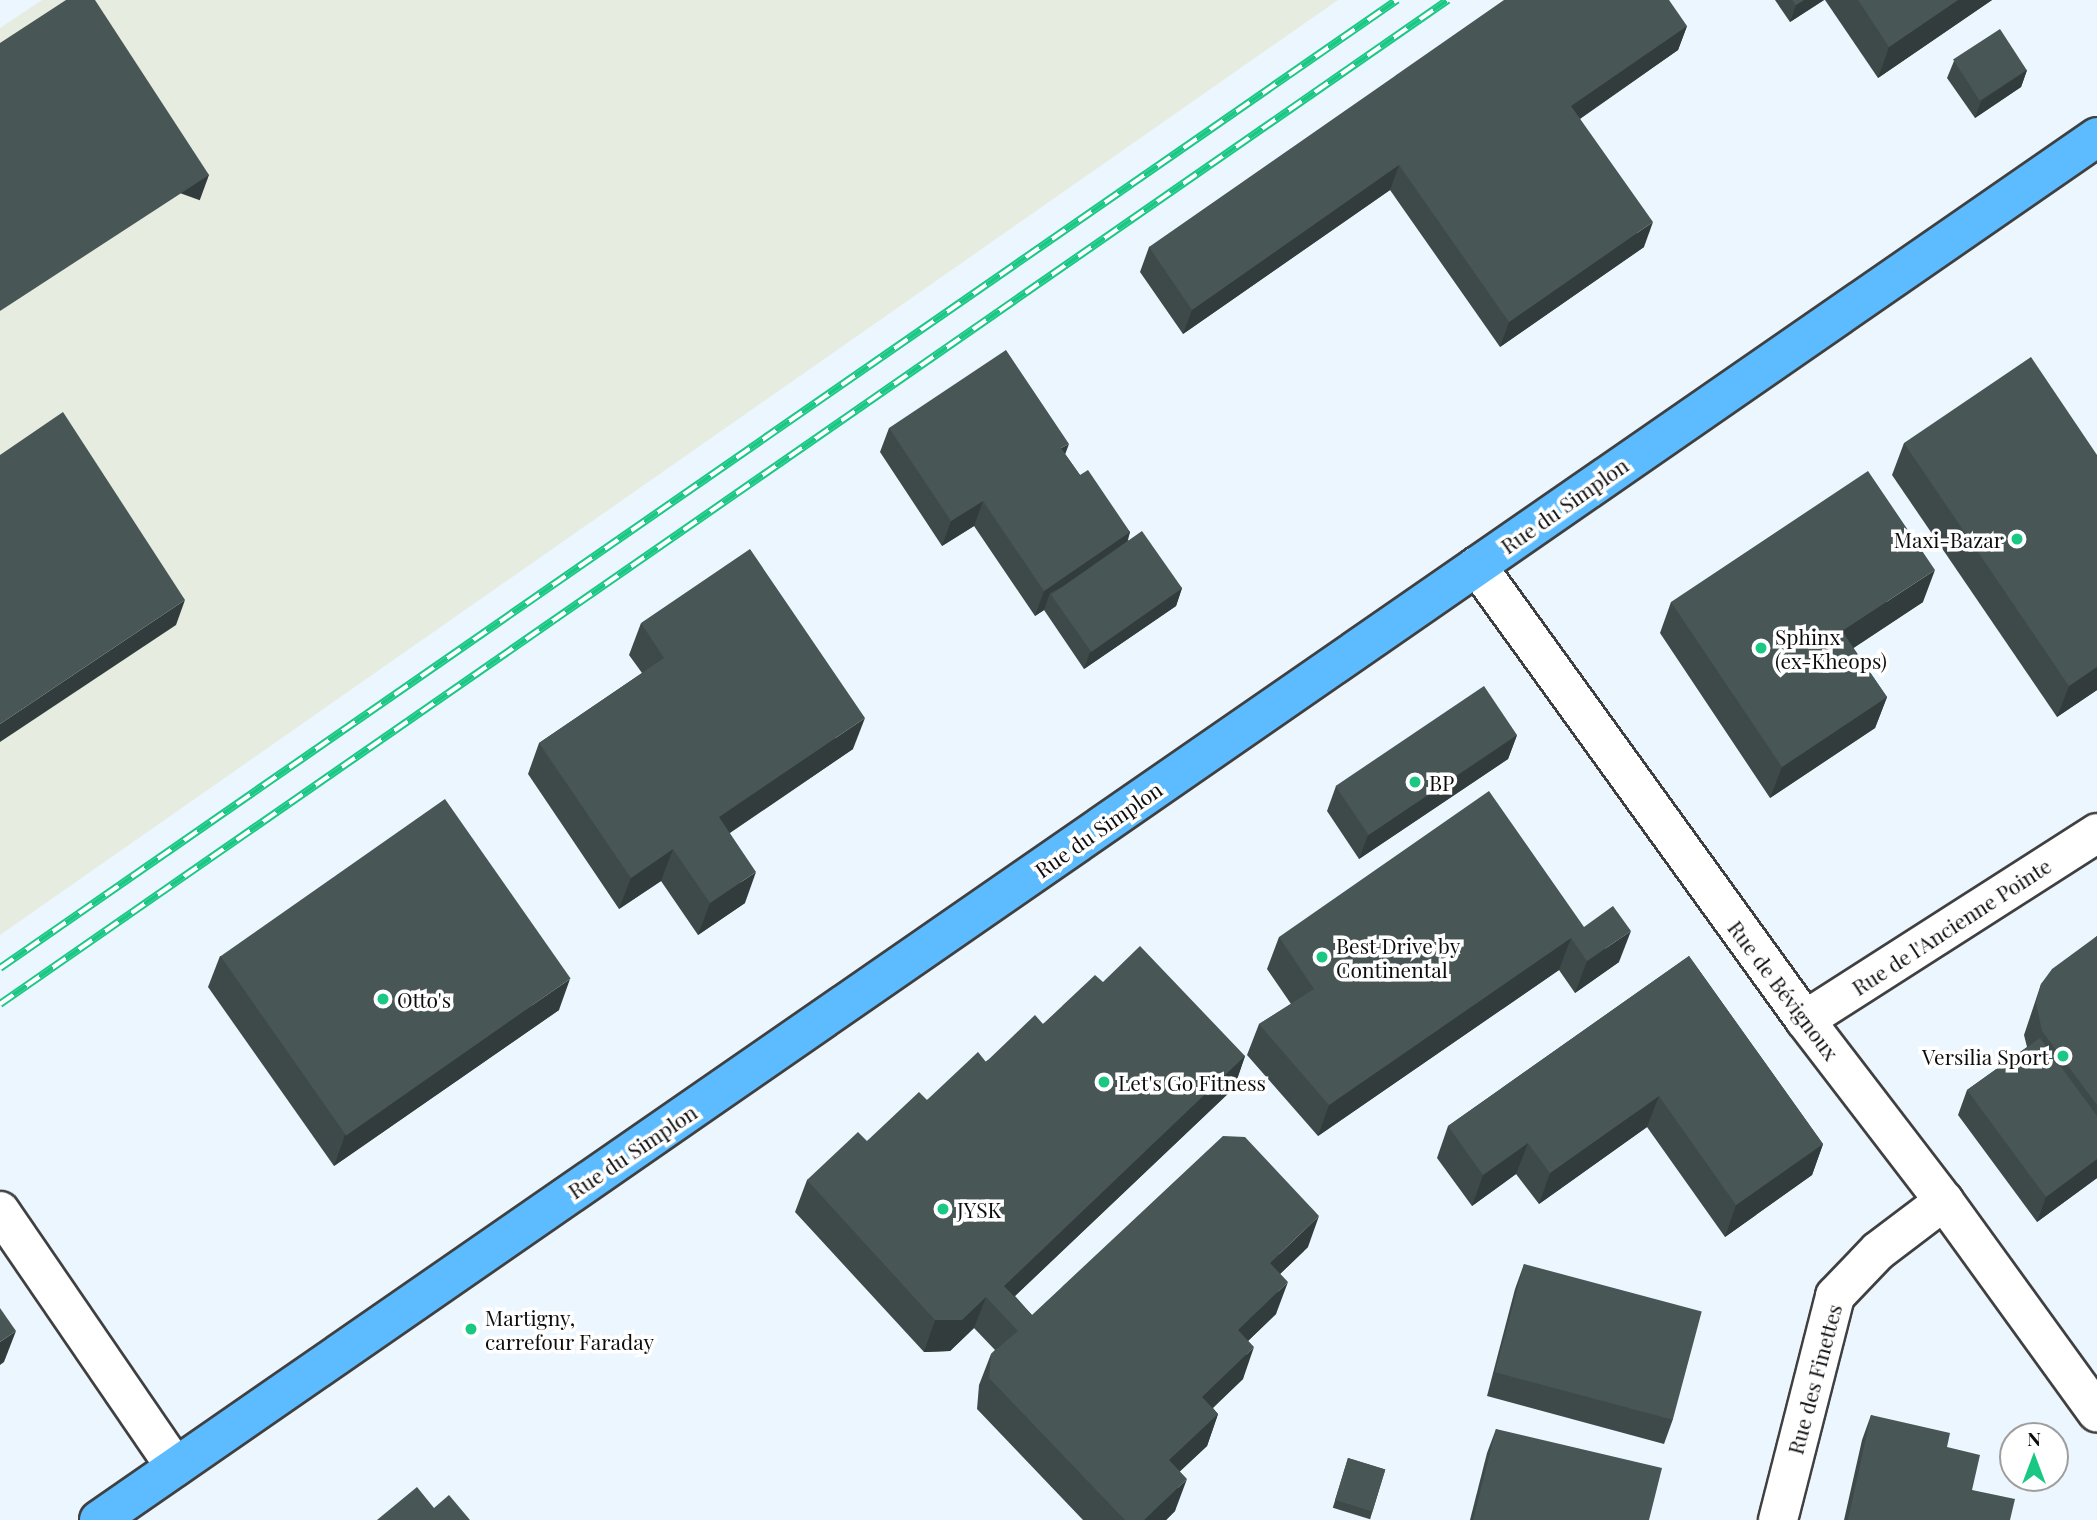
<!DOCTYPE html>
<meta charset="utf-8">
<style>
body{margin:0}
#map{position:relative;width:2097px;height:1520px;overflow:hidden;background:#ecf6ff;font-family:"Playfair Display",serif}
div>[style]{position:absolute}
[style*='--x']{left:calc(var(--x)*1px);top:calc(var(--y)*1px);width:calc(var(--w)*1px);rotate:calc(var(--a)*1deg)}
.industrial>*{inset:0;background:#e6ece0}
.roads{filter:drop-shadow(2px 0 #404040) drop-shadow(-2px 0 #404040) drop-shadow(0 2px #404040) drop-shadow(0 -2px #404040)}
.street>*{height:38px;margin:-19px;padding:0 19px;transform-origin:19px;border-radius:19px;background:#fff}
.primary>*{height:38px;margin:-19px;padding:0 19px;transform-origin:19px;border-radius:19px;background:#5cbcff}
.rail>*{height:8px;margin-top:-4px;transform-origin:0;background:repeating-linear-gradient(90deg,#fff 0 16px,#1ac884 0 32px);box-sizing:border-box;border-block:2px solid #1ac884}
.wall>*{inset:0;background:#3e4a4a;transform-origin:0 0}
.shaded-wall>*{inset:0;background:#323c3c;transform-origin:0 0}
.building>*{inset:0;background:#485656;transform-origin:0 0}
.dots>*{width:19px;height:19px;translate:-50% -50%;box-sizing:border-box;border:4px solid #fff;border-radius:50%}
span{translate:-50% -50%;white-space:nowrap;text-align:center;line-height:1.15;-webkit-text-stroke:7px #fff;paint-order:stroke}
.street-label{font-size:21px;color:#0d0d0d}
.poi-label{font-size:21px;color:#0d0d0d}
.right{translate:-100% -50%;text-align:right}
.left{translate:0 -50%;text-align:left}
.north{position:absolute;left:1999px;top:1422px;width:70px;height:70px;box-sizing:border-box;background:#fff;border:2px solid #9e9e9e;border-radius:50%;rotate:0deg;font-size:19px;font-weight:700;line-height:28px;text-align:center;color:#0d0d0d}
.north::after{content:'';display:block;margin:auto;width:24px;height:32px;background:#1ac884;clip-path:polygon(50% 0,100% 100%,50% 72%,0 100%)}
</style>
<div id="map">
<div class="industrial">
<div style="clip-path:polygon(42px 0,1338px 0,0 935px,0 28px)"></div>
</div>
<div class="roads">
<div class="street">
<div style="--x:1477;--y:566;--w:560;--a:54.15"></div>
<div style="--x:1805;--y:1020;--w:228;--a:52.5"></div>
<div style="--x:1944;--y:1201;--w:261;--a:54.1"></div>
<div style="--x:1805;--y:1020;--w:347;--a:-32.6"></div>
<div style="--x:0;--y:1211;--w:310;--a:55.6"></div>
<div style="--x:1778;--y:1520;--w:231;--a:-75.7"></div>
<div style="--x:1835;--y:1296;--w:62;--a:-46.3"></div>
<div style="--x:1878;--y:1251;--w:83;--a:-37.1"></div>
</div>
<div class="primary">
<div style="--x:99;--y:1520;--w:2430;--a:-34.69"></div>
</div>
</div>
<div class="rail">
<div style="--x:0;--y:968;--w:1700;--a:-34.72"></div>
<div style="--x:0;--y:1004;--w:1762;--a:-34.74"></div>
</div>
<div class="wall">
<div style="clip-path:polygon(1775px 0,1824px 0,1790px 22px)"></div>
<div style="clip-path:polygon(1825px 0,1992px 0,1878px 78px)"></div>
<div style="clip-path:polygon(1687px 26px,1678px 50px,1580px 119px,1644px 247px,1500px 347px,1390px 190px,1183px 334px,1140px 272px,1149px 247px)"></div>
<div style="clip-path:polygon(1954px 61px,2027px 70px,2021px 87px,1975px 118px,1947px 78px)"></div>
<div style="clip-path:polygon(889px 428px,1065px 454px,1080px 475px,1130px 532px,1128px 540px,1182px 588px,1176px 606px,1084px 669px,1044px 610px,1035px 616px,974px 526px,942px 546px,880px 452px)"></div>
<div style="clip-path:polygon(1904px 443px,2097px 455px,2097px 690px,2057px 717px,1892px 475px)"></div>
<div style="clip-path:polygon(1671px 602px,1923px 602px,1853px 648px,1887px 697px,1875px 728px,1770px 798px,1660px 633px)"></div>
<div style="clip-path:polygon(641px 623px,853px 749px,730px 833px,745px 903px,698px 935px,661px 881px,619px 909px,528px 774px,539px 743px,642px 673px,629px 655px)"></div>
<div style="clip-path:polygon(1517px 735px,1508px 759px,1359px 859px,1327px 811px,1336px 786px)"></div>
<div style="clip-path:polygon(1584px 927px,1619px 962px,1575px 993px,1559px 970px,1318px 1136px,1247px 1055px,1259px 1024px,1291px 1004px,1267px 969px,1279px 937px)"></div>
<div style="clip-path:polygon(2097px 936px,2097px 1178px,2037px 1222px,1958px 1115px,1967px 1090px,2027px 1047px,2024px 1035px,2041px 984px)"></div>
<div style="clip-path:polygon(220px 956px,559px 1010px,334px 1166px,208px 987px)"></div>
<div style="clip-path:polygon(1689px 956px,1823px 1144px,1812px 1175px,1725px 1237px,1647px 1127px,1539px 1204px,1516px 1174px,1472px 1206px,1437px 1158px,1448px 1126px)"></div>
<div style="clip-path:polygon(1103px 982px,1245px 1056px,1234px 1088px,1015px 1296px,1032px 1315px,1308px 1247px,1280px 1274px,1276px 1314px,1248px 1341px,1243px 1379px,1213px 1408px,1218px 1414px,1207px 1446px,1180px 1471px,1175px 1511px,1166px 1520px,1083px 1520px,977px 1409px,979px 1385px,991px 1354px,995px 1350px,974px 1328px,950px 1351px,924px 1352px,795px 1212px,807px 1180px,867px 1141px,927px 1100px,1043px 1024px)"></div>
<div style="clip-path:polygon(1524px 1264px,1673px 1419px,1664px 1444px,1487px 1396px,1515px 1289px)"></div>
<div style="clip-path:polygon(1871px 1415px,1947px 1447px,1972px 1490px,2010px 1520px,1844px 1520px,1862px 1440px)"></div>
<div style="clip-path:polygon(1496px 1429px,1649px 1520px,1470px 1520px,1487px 1453px)"></div>
<div style="left:1348px;top:1458px;width:39px;height:52px;rotate:17deg"></div>
</div>
<div class="shaded-wall">
<div style="clip-path:polygon(1804px 0,1824px 0,1790px 22px,1796px 5px)"></div>
<div style="clip-path:polygon(1958px 0,1992px 0,1878px 78px,1889px 47px)"></div>
<div style="clip-path:polygon(1687px 26px,1678px 50px,1562px 131px,1571px 106px)"></div>
<div style="clip-path:polygon(2027px 70px,2021px 87px,1975px 118px,1981px 101px)"></div>
<div style="clip-path:polygon(1399px 165px,1390px 190px,1183px 334px,1192px 310px)"></div>
<div style="left:209px;top:175px;width:27px;height:249px;rotate:110deg"></div>
<div style="clip-path:polygon(1653px 222px,1644px 247px,1500px 347px,1509px 322px)"></div>
<div style="clip-path:polygon(1069px 444px,1060px 468px,1061px 448px)"></div>
<div style="clip-path:polygon(983px 501px,974px 526px,942px 546px,951px 521px)"></div>
<div style="clip-path:polygon(1130px 532px,1121px 557px,1050px 593px,1044px 610px,1035px 616px,1044px 591px)"></div>
<div style="clip-path:polygon(1935px 570px,1923px 602px,1831px 663px,1842px 631px)"></div>
<div style="clip-path:polygon(1182px 588px,1176px 606px,1084px 669px,1090px 652px)"></div>
<div style="clip-path:polygon(185px 600px,176px 625px,0 742px,0 724px)"></div>
<div style="clip-path:polygon(2097px 667px,2097px 690px,2057px 717px,2069px 686px)"></div>
<div style="clip-path:polygon(1887px 697px,1875px 728px,1770px 798px,1782px 767px)"></div>
<div style="clip-path:polygon(865px 718px,853px 749px,707px 848px,719px 817px)"></div>
<div style="clip-path:polygon(1517px 735px,1508px 759px,1359px 859px,1368px 835px)"></div>
<div style="clip-path:polygon(673px 849px,661px 881px,619px 909px,631px 878px)"></div>
<div style="clip-path:polygon(756px 872px,745px 903px,698px 935px,710px 903px)"></div>
<div style="clip-path:polygon(1631px 931px,1619px 962px,1575px 993px,1587px 961px)"></div>
<div style="clip-path:polygon(1571px 938px,1559px 970px,1318px 1136px,1329px 1105px)"></div>
<div style="clip-path:polygon(570px 979px,559px 1010px,334px 1166px,345px 1135px)"></div>
<div style="clip-path:polygon(1245px 1056px,1234px 1088px,999px 1311px,1004px 1286px)"></div>
<div style="clip-path:polygon(1659px 1096px,1647px 1127px,1539px 1204px,1550px 1173px)"></div>
<div style="clip-path:polygon(1528px 1143px,1516px 1174px,1472px 1206px,1483px 1175px)"></div>
<div style="clip-path:polygon(1823px 1144px,1812px 1175px,1725px 1237px,1736px 1205px)"></div>
<div style="clip-path:polygon(2097px 1159px,2097px 1178px,2037px 1222px,2046px 1197px)"></div>
<div style="clip-path:polygon(1319px 1216px,1308px 1247px,1258px 1295px,1270px 1263px)"></div>
<div style="clip-path:polygon(1288px 1282px,1276px 1314px,1226px 1362px,1238px 1330px)"></div>
<div style="clip-path:polygon(986px 1297px,974px 1328px,950px 1351px,924px 1352px,935px 1320px)"></div>
<div style="clip-path:polygon(16px 1331px,4px 1362px,0 1365px,0 1342px)"></div>
<div style="clip-path:polygon(1254px 1347px,1243px 1379px,1191px 1428px,1202px 1397px)"></div>
<div style="clip-path:polygon(1218px 1414px,1207px 1446px,1158px 1492px,1169px 1460px)"></div>
<div style="clip-path:polygon(1187px 1479px,1175px 1511px,1166px 1520px,1144px 1520px)"></div>
</div>
<div class="building">
<div style="clip-path:polygon(66px 0,95px 0,209px 175px,0 311px,0 43px)"></div>
<div style="clip-path:polygon(1504px 0,1669px 0,1687px 26px,1571px 106px,1653px 222px,1509px 322px,1399px 165px,1192px 310px,1149px 247px)"></div>
<div style="clip-path:polygon(1792px 0,1804px 0,1796px 5px)"></div>
<div style="clip-path:polygon(1858px 0,1958px 0,1889px 47px)"></div>
<div style="left:2000px;top:29px;width:49px;height:56px;rotate:57deg"></div>
<div style="clip-path:polygon(1006px 350px,1069px 444px,1061px 448px,1080px 475px,1088px 470px,1130px 532px,1044px 591px,983px 501px,951px 521px,889px 428px)"></div>
<div style="clip-path:polygon(2031px 357px,2097px 455px,2097px 667px,2069px 686px,1904px 443px)"></div>
<div style="clip-path:polygon(63px 412px,185px 600px,0 724px,0 455px)"></div>
<div style="clip-path:polygon(1868px 471px,1935px 570px,1842px 631px,1887px 697px,1782px 767px,1671px 602px)"></div>
<div style="left:1142px;top:531px;width:70px;height:111px;rotate:55deg"></div>
<div style="clip-path:polygon(750px 549px,865px 718px,719px 817px,756px 872px,710px 903px,673px 849px,631px 878px,539px 743px,664px 658px,641px 623px)"></div>
<div style="left:1484px;top:686px;width:59px;height:179px;rotate:56deg"></div>
<div style="clip-path:polygon(1489px 791px,1584px 927px,1613px 906px,1631px 931px,1587px 961px,1571px 938px,1329px 1105px,1259px 1024px,1314px 989px,1279px 937px)"></div>
<div style="left:445px;top:799px;width:219px;height:274px;rotate:55deg"></div>
<div style="clip-path:polygon(2097px 936px,2097px 1105px,2042px 1031px,2036px 1003px,2041px 984px,2052px 969px)"></div>
<div style="clip-path:polygon(1140px 946px,1245px 1056px,1004px 1286px,1032px 1315px,1223px 1136px,1245px 1137px,1319px 1216px,1270px 1263px,1288px 1282px,1238px 1330px,1254px 1347px,1202px 1397px,1218px 1414px,1169px 1460px,1187px 1479px,1144px 1520px,1125px 1520px,989px 1378px,991px 1354px,1018px 1331px,986px 1297px,962px 1320px,935px 1320px,807px 1180px,858px 1132px,867px 1141px,919px 1092px,927px 1100px,978px 1052px,986px 1062px,1035px 1015px,1043px 1024px,1095px 975px,1103px 982px)"></div>
<div style="clip-path:polygon(1689px 956px,1823px 1144px,1736px 1205px,1659px 1096px,1550px 1173px,1528px 1143px,1483px 1175px,1448px 1126px)"></div>
<div style="clip-path:polygon(2040px 1038px,2097px 1116px,2097px 1159px,2046px 1197px,1967px 1090px)"></div>
<div style="left:1524px;top:1264px;width:184px;height:112px;rotate:15deg"></div>
<div style="clip-path:polygon(0 1308px,16px 1331px,0 1342px)"></div>
<div style="clip-path:polygon(1871px 1415px,1950px 1433px,1947px 1447px,1980px 1455px,1972px 1490px,2015px 1499px,2010px 1520px,1848px 1520px)"></div>
<div style="clip-path:polygon(1496px 1429px,1662px 1468px,1649px 1520px,1473px 1520px)"></div>
<div style="left:1348px;top:1458px;width:39px;height:44px;rotate:17deg"></div>
<div style="clip-path:polygon(417px 1487px,434px 1508px,449px 1495px,470px 1520px,377px 1520px)"></div>
</div>
<div class="dots">
<div style="left:2017px;top:539px;background:#1ac884"></div>
<div style="left:1761px;top:648px;background:#1ac884"></div>
<div style="left:1415px;top:782px;background:#1ac884"></div>
<div style="left:1322px;top:957px;background:#1ac884"></div>
<div style="left:383px;top:999px;background:#1ac884"></div>
<div style="left:2063px;top:1056px;background:#1ac884"></div>
<div style="left:1104px;top:1082px;background:#1ac884"></div>
<div style="left:943px;top:1209px;background:#1ac884"></div>
<div style="left:471px;top:1329px;background:#1ac884"></div>
</div>
<div class="street-label">
<span style="left:1564px;top:505px;rotate:-35deg">Rue du Simplon</span>
<span style="left:1098px;top:829px;rotate:-35deg">Rue du Simplon</span>
<span style="left:1951px;top:926px;rotate:-33deg">Rue de l'Ancienne Pointe</span>
<span style="left:1784px;top:990px;rotate:53deg">Rue de Bévignoux</span>
<span style="left:632px;top:1151px;rotate:-34deg">Rue du Simplon</span>
<span style="left:1814px;top:1379px;rotate:-75deg">Rue des Finettes</span>
</div>
<div class="poi-label">
<span class="right" style="left:2003px;top:539px">Maxi-Bazar</span>
<span class="left" style="left:1775px;top:648px">Sphinx<br>(ex-Kheops)</span>
<span class="left" style="left:1429px;top:782px">BP</span>
<span class="left" style="left:1336px;top:957px">Best Drive by<br>Continental</span>
<span class="left" style="left:397px;top:999px">Otto's</span>
<span class="right" style="left:2049px;top:1056px">Versilia Sport</span>
<span class="left" style="left:1118px;top:1082px">Let's Go Fitness</span>
<span class="left" style="left:957px;top:1209px">JYSK</span>
<span class="left" style="left:485px;top:1329px">Martigny,<br>carrefour Faraday</span>
</div>
<div class="north">N</div>
</div>
